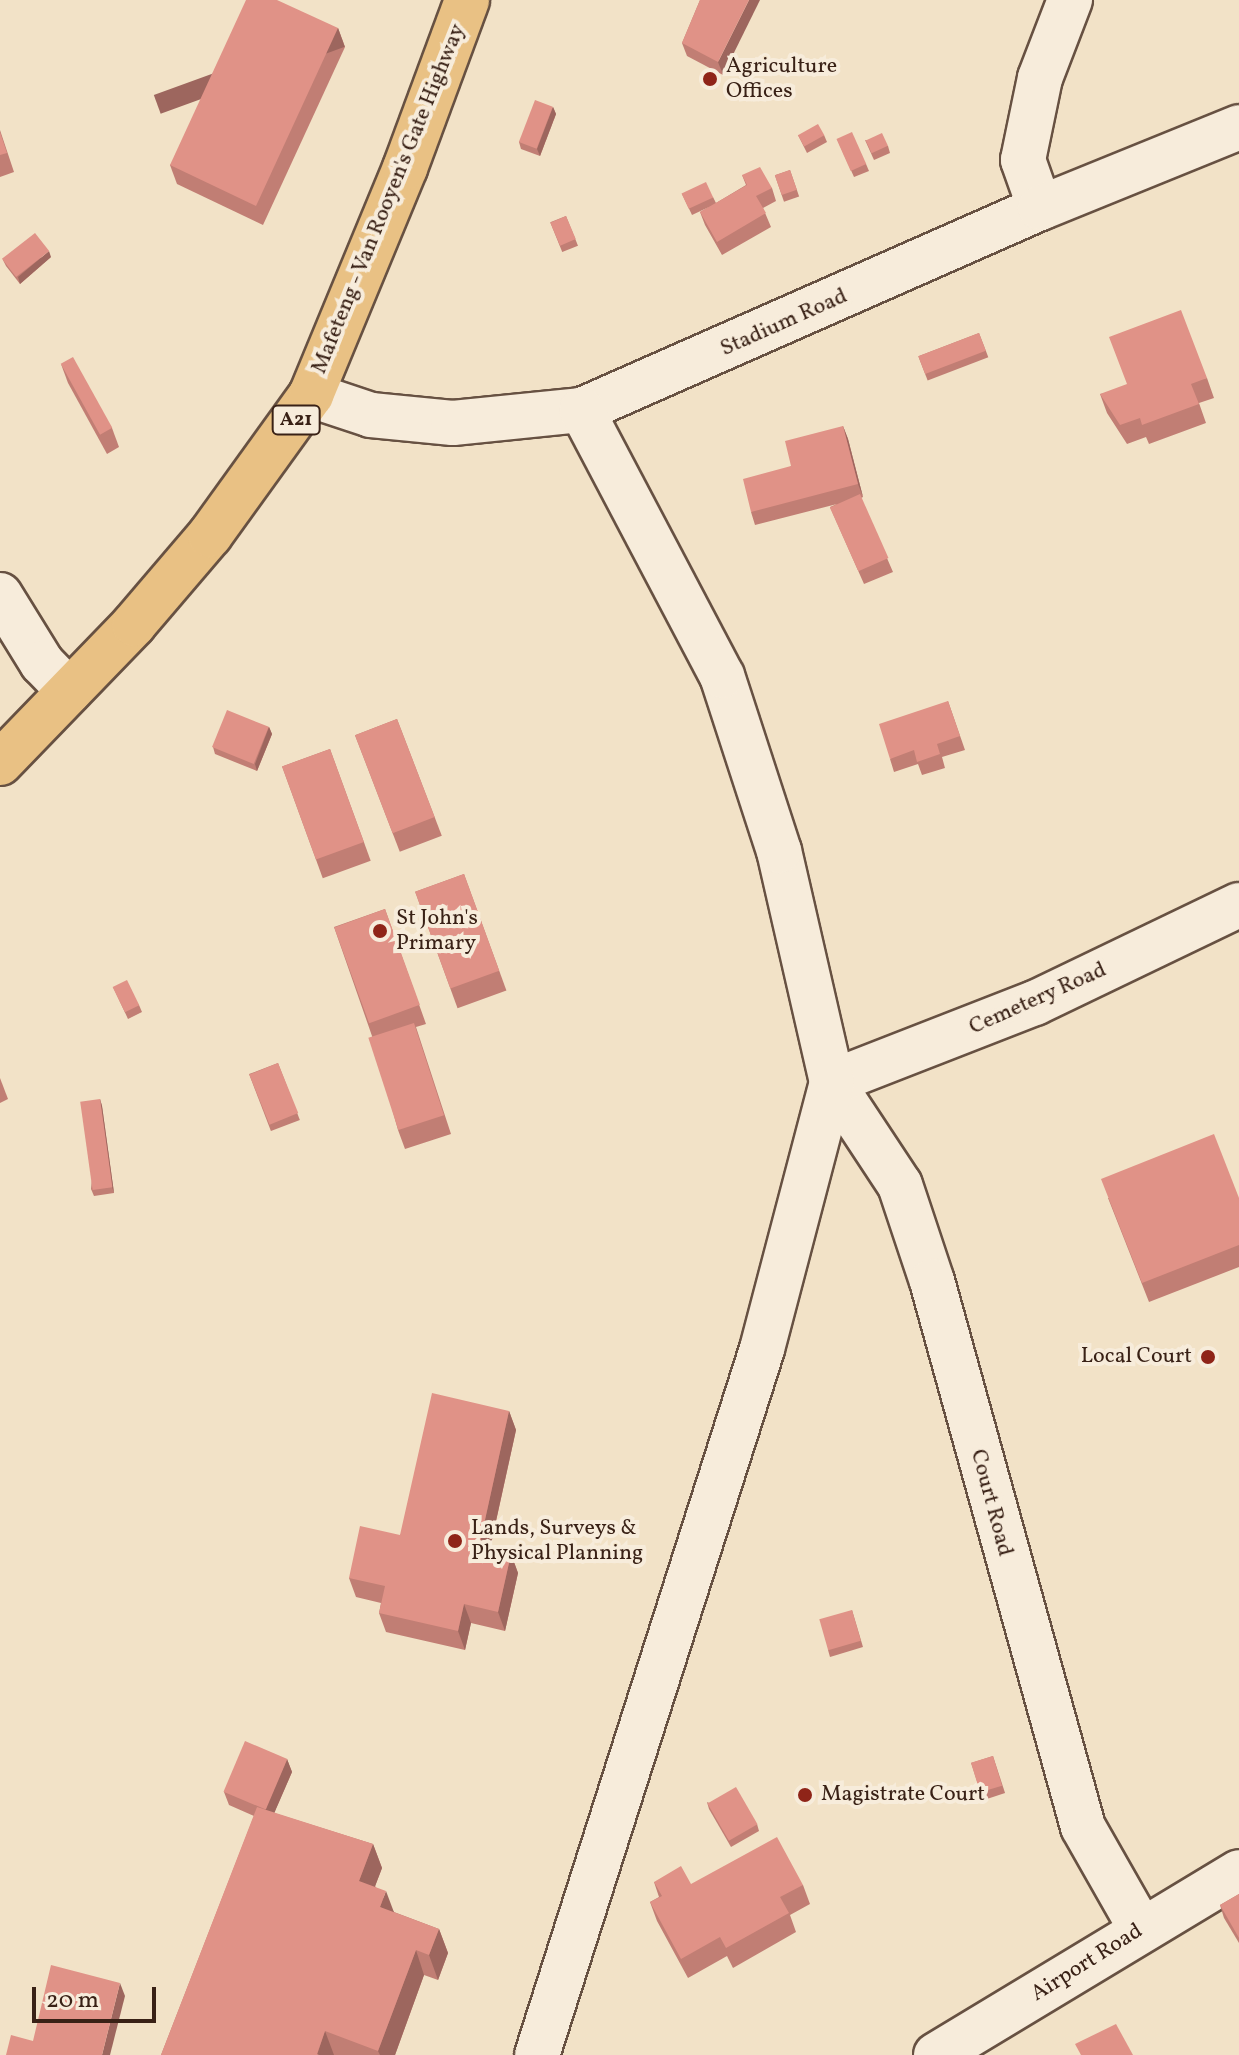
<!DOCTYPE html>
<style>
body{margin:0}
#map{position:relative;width:1239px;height:2055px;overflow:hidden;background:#f2e2c7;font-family:Vollkorn,serif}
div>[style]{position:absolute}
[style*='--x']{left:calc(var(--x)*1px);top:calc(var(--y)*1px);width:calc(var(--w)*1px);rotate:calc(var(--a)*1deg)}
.roads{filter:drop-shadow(2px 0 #675142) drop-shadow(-2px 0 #675142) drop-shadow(0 2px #675142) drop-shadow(0 -2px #675142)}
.minor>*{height:44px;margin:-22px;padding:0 22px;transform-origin:22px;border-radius:22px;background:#f7ecdb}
.primary>*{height:44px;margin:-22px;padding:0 22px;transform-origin:22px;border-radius:22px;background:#e9c184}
.wall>*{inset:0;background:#c17e74;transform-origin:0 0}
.shaded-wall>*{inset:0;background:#9d665e;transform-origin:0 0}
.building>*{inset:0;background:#e09287;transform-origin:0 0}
.dots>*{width:22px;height:22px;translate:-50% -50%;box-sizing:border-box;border:4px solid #f7ecdb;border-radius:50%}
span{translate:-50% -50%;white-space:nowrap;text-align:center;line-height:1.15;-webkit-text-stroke:8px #f7ecdb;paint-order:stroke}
.shield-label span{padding:2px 6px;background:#f7ecdb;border:2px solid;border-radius:6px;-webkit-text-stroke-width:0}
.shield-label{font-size:20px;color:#392116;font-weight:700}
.poi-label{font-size:22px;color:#392116}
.left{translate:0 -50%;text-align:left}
.right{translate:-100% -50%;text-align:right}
.street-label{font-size:22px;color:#392116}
.scale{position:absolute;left:32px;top:1987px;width:124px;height:36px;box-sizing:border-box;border:4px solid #392116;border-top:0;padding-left:10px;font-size:24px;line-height:28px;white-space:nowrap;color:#392116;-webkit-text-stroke:6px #f7ecdb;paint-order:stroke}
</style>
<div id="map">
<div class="roads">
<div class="minor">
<div style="--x:1040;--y:208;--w:51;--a:-109.5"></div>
<div style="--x:1023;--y:160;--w:84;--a:-78.3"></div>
<div style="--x:1040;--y:78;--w:84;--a:-69"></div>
<div style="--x:311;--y:395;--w:63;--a:18.4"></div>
<div style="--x:371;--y:415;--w:82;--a:5.6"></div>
<div style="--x:453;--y:423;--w:130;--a:-5.8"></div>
<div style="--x:582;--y:410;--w:501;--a:-23.8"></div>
<div style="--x:1040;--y:208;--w:215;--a:-22.1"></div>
<div style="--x:0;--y:595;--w:80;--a:58.3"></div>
<div style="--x:42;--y:663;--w:39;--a:46"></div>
<div style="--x:832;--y:1082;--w:123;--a:56.6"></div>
<div style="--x:900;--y:1185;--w:101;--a:71.6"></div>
<div style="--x:932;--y:1281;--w:566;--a:74.54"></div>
<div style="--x:1083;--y:1827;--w:117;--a:60.4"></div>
<div style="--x:832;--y:1082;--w:218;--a:-21.3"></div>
<div style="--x:1035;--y:1003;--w:226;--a:-25.7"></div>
<div style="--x:537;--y:2055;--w:741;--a:-72.32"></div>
<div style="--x:762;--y:1349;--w:276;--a:-75.3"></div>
<div style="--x:832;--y:1082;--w:237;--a:-102.9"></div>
<div style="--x:779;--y:851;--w:184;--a:-108"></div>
<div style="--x:722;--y:676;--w:301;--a:-117.8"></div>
<div style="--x:936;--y:2055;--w:354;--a:-31.1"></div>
</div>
<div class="primary">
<div style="--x:0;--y:763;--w:193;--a:-46"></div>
<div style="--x:134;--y:624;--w:117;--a:-49.5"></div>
<div style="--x:210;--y:535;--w:173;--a:-54.2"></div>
<div style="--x:311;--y:395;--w:246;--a:-67.5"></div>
<div style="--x:405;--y:168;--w:179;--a:-69.7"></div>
</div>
</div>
<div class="wall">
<div style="clip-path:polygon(700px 0,723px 75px,687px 56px,682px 43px)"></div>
<div style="clip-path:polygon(338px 28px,345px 47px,263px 225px,177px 184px,170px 165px)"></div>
<div style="clip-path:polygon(553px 107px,556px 114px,540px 156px,521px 149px,519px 142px)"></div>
<div style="clip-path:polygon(0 130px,14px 172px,0 177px)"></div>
<div style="clip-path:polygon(798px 135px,824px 135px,827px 142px,807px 153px)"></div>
<div style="clip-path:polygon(837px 139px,866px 164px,869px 171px,854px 177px)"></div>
<div style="clip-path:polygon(865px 140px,888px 146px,890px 153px,874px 160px)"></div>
<div style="left:790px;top:170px;width:28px;height:16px;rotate:71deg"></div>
<div style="clip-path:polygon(742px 175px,772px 188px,776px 201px,763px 208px,771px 227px,722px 255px,705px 225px,700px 212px,709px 207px,692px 215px,682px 194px,713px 197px,716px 203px,746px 185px)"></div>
<div style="left:566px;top:216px;width:32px;height:17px;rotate:68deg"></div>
<div style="clip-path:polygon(51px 257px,20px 284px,6px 266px,3px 260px)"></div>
<div style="left:979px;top:333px;width:26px;height:65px;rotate:69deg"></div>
<div style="clip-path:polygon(61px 364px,112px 428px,119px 447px,107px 454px,68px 383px)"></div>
<div style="clip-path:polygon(1207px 378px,1214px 398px,1199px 403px,1206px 423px,1149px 444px,1146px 437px,1127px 444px,1107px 413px,1100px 394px)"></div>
<div style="clip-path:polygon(843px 426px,848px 439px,863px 497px,861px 498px,893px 572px,864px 584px,830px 507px,837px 504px,755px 525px,751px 512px,791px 466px)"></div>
<div style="clip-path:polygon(948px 701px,965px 750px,942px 757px,945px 768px,922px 775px,918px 764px,894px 772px,890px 759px)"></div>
<div style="left:397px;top:719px;width:125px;height:45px;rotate:69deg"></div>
<div style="clip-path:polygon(269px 727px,272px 734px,257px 771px,215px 754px,213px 747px)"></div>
<div style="left:330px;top:749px;width:119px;height:51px;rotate:70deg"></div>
<div style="left:464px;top:874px;width:124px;height:52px;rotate:70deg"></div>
<div style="clip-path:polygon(385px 909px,426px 1024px,416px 1027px,451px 1134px,405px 1149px,398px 1130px,372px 1036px,334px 927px)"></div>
<div style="clip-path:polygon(113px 987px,139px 1005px,142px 1012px,128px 1019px)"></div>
<div style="left:278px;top:1063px;width:61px;height:31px;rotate:69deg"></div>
<div style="clip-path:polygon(0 1078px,8px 1099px,0 1103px)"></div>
<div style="clip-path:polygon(100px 1099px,102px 1106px,114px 1193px,94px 1196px,91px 1189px)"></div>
<div style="clip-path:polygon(1108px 1198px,1239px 1198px,1239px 1267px,1149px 1302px)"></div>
<div style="clip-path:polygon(509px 1411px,516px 1430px,490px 1549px,511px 1554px,518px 1573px,505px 1631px,471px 1623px,465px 1650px,386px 1632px,379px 1613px,381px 1603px,356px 1597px,349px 1578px,400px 1535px)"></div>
<div style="clip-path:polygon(852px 1610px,863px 1647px,830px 1657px,828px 1650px)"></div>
<div style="left:993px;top:1756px;width:39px;height:23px;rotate:72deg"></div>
<div style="clip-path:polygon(287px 1759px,292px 1772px,274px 1813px,373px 1844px,382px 1868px,375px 1886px,394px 1912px,439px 1929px,448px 1953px,438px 1980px,424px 1975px,395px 2055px,161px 2055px,254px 1816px,229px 1805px,224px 1792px)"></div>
<div style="clip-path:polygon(707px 1802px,757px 1824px,759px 1831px,731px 1847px,709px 1809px)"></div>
<div style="clip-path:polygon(654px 1882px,691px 1884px,803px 1885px,810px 1904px,790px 1915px,796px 1932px,733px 1968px,727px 1956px,688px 1978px,657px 1921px,650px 1902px,659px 1897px)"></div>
<div style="clip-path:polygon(1239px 1894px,1239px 1943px,1224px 1918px,1220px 1905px)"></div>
</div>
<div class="shaded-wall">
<div style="clip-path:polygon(749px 0,760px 0,723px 75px,718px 62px)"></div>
<div style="left:338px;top:28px;width:20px;height:196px;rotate:70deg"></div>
<div style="clip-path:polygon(553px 107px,556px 114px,540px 156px,537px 149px)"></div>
<div style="clip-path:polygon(49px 251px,51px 257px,20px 284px,18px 277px)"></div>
<div style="clip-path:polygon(843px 426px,848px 439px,863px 497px,858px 484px)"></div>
<div style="clip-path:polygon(269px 727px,272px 734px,257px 771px,255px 764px)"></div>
<div style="clip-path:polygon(100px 1099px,102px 1106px,114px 1193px,112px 1187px)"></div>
<div style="clip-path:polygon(509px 1411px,516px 1430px,486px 1566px,479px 1547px)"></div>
<div style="clip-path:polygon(511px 1554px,518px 1573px,505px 1631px,498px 1612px)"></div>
<div style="clip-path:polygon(464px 1604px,471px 1623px,465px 1650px,458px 1631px)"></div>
<div style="clip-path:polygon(287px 1759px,292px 1772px,270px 1823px,265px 1810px)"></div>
<div style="clip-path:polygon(373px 1844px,382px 1868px,368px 1905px,359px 1881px)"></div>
<div style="clip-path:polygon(386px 1891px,395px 1915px,380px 1907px)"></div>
<div style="clip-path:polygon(439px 1929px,448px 1953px,438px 1980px,429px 1955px)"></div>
<div style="clip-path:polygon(416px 1950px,424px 1975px,395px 2055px,380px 2055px,378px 2051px)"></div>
<div style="clip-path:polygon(120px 1983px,125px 1996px,110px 2055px,102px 2055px)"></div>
<div style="clip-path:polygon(325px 2031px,334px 2055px,317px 2055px)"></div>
</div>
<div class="building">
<div style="clip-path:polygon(246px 0,277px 0,338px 28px,256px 206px,170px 165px)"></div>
<div style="clip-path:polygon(700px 0,749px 0,718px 62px,682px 43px)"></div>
<div style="left:535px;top:100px;width:19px;height:45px;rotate:21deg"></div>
<div style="left:818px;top:124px;width:13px;height:23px;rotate:61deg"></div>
<div style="clip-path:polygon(0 132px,7px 153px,0 155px)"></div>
<div style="left:852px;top:132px;width:35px;height:17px;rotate:66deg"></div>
<div style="left:882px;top:133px;width:14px;height:18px;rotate:65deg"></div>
<div style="clip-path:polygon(760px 167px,772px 188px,756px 196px,766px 213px,717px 242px,700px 212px,747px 185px,742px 175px)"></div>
<div style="left:790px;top:170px;width:21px;height:16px;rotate:71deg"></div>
<div style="left:706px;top:182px;width:17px;height:27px;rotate:65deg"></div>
<div style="left:566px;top:216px;width:25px;height:17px;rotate:67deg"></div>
<div style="left:35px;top:233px;width:23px;height:42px;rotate:52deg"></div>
<div style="clip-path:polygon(1181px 310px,1207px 378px,1191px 384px,1199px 404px,1142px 425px,1140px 418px,1120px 425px,1100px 394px,1127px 384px,1109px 337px)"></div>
<div style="left:979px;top:333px;width:19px;height:65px;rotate:69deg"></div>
<div style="left:73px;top:357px;width:81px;height:14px;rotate:61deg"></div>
<div style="clip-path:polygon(843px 426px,858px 484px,751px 512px,743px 479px,791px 466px,785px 441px)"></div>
<div style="left:860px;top:494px;width:70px;height:33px;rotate:66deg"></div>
<div style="clip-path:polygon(948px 701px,960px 736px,937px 744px,940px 754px,917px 762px,914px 750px,890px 759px,879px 724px)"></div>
<div style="left:227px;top:710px;width:45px;height:40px;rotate:22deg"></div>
<div style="left:397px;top:719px;width:105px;height:45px;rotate:69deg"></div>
<div style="left:330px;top:749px;width:99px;height:51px;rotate:70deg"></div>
<div style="left:464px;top:874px;width:103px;height:52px;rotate:70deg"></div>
<div style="left:385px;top:909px;width:102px;height:54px;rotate:70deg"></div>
<div style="left:127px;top:980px;width:28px;height:16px;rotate:64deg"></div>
<div style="left:414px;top:1023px;width:97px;height:48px;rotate:72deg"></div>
<div style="left:278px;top:1063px;width:54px;height:31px;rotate:68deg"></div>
<div style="left:100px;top:1099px;width:89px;height:20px;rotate:82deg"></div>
<div style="clip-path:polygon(1214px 1134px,1239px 1198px,1239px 1245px,1142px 1283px,1101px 1179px)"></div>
<div style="clip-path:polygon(432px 1393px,509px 1411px,479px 1547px,511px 1554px,498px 1612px,464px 1604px,458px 1631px,379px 1613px,385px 1586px,349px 1578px,360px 1526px,400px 1535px)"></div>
<div style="left:852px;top:1610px;width:32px;height:34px;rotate:74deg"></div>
<div style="left:245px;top:1741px;width:46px;height:55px;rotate:23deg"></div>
<div style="left:993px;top:1756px;width:31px;height:23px;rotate:73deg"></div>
<div style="left:736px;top:1787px;width:43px;height:33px;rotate:60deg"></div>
<div style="clip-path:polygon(257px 1807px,373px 1844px,359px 1881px,386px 1891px,380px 1907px,439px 1929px,429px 1955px,416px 1950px,378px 2051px,325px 2031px,317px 2054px,319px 2055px,161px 2055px)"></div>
<div style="clip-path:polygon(777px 1837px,803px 1885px,780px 1897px,789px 1913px,726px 1948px,720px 1937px,681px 1959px,650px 1902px,662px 1896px,654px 1882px,681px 1866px,691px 1884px)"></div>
<div style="clip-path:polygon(1239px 1894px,1239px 1938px,1220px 1905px)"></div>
<div style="clip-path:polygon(51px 1965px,120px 1983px,102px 2055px,6px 2055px,11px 2035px,33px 2041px)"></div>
<div style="clip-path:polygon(1116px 2024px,1133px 2055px,1081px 2055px,1075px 2044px)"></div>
</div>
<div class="dots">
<div style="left:710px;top:79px;background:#8f2418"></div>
<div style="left:380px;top:931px;background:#8f2418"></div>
<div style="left:1208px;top:1357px;background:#8f2418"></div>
<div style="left:455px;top:1541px;background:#8f2418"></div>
<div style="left:805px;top:1795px;background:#8f2418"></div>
</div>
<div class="shield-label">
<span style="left:296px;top:420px">A21</span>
</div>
<div class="poi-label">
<span class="left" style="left:726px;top:79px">Agriculture<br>Offices</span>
<span class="left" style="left:396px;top:931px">St John's<br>Primary</span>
<span class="right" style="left:1192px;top:1357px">Local Court</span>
<span class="left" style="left:471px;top:1541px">Lands, Surveys &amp;<br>Physical Planning</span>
<span class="left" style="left:821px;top:1795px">Magistrate Court</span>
</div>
<div class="street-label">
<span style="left:389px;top:199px;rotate:-68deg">Mafeteng - Van Rooyen's Gate Highway</span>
<span style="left:784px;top:323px;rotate:-24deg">Stadium Road</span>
<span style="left:1038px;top:999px;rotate:-24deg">Cemetery Road</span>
<span style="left:991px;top:1503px;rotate:75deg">Court Road</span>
<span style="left:1087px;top:1963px;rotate:-32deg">Airport Road</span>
</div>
<div class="scale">20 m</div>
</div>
